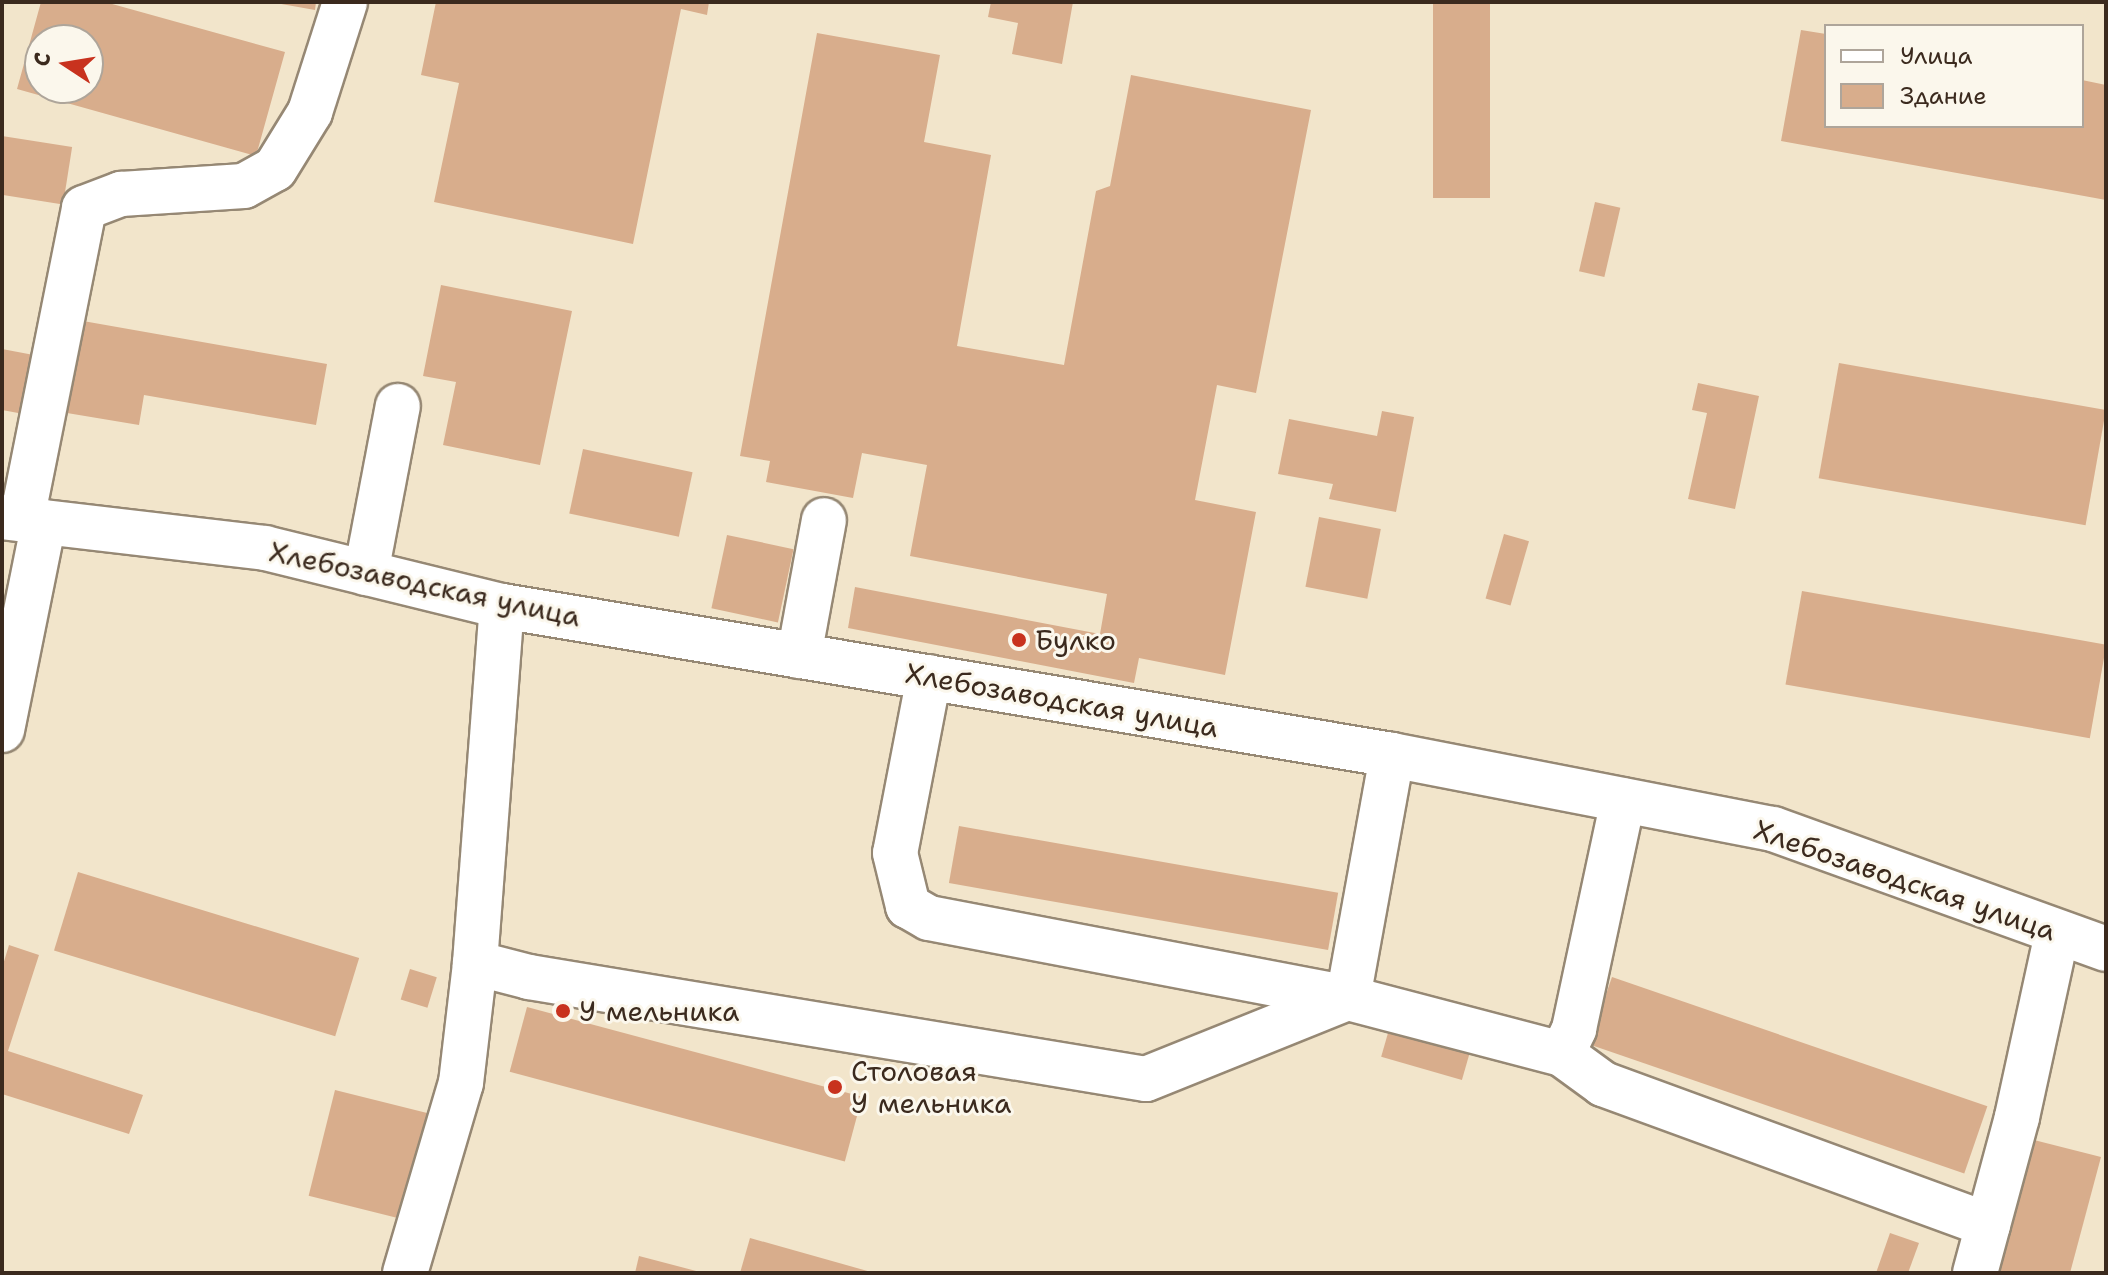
<!DOCTYPE html>
<meta charset="utf-8">
<style>
body{margin:0}
#map{position:relative;width:2108px;height:1275px;overflow:hidden;background:#f2e5cb;font-family:"Shantell Sans",sans-serif}
div>[style]{position:absolute}
[style*='--x']{left:calc(var(--x)*1px);top:calc(var(--y)*1px);width:calc(var(--w)*1px);rotate:calc(var(--a)*1deg)}
.building>*{inset:0;background:#d8ad8c;transform-origin:0 0}
.roads{filter:drop-shadow(2px 0 #968874) drop-shadow(-2px 0 #968874) drop-shadow(0 2px #968874) drop-shadow(0 -2px #968874)}
.minor>*{height:44px;margin:-22px;padding:0 22px;transform-origin:22px;border-radius:22px;background:#fff}
.dots>*{width:22px;height:22px;translate:-50% -50%;box-sizing:border-box;border:4px solid #fbf7ec;border-radius:50%}
span{translate:-50% -50%;white-space:nowrap;text-align:center;line-height:1.15;-webkit-text-stroke:6px #fbf7ec;paint-order:stroke}
.street-label{font-size:28px;color:#3b2a1e}
.poi-label{font-size:28px;color:#3b2a1e}
.left{translate:0 -50%;text-align:left}
.frame{position:absolute;inset:0;border:4px solid #3b2a1e;pointer-events:none}
.legend{position:absolute;left:1824px;top:24px;width:260px;height:104px;box-sizing:border-box;background:#fbf7ec;border:2px solid #aea59a;margin:0;padding:10px 14px;list-style:none;font-size:24px;color:#3b2a1e}
.legend li{display:flex;align-items:center;gap:16px;height:40px}
.legend b{width:40px;border:2px solid #aea59a}
.north{position:absolute;left:24px;top:24px;width:80px;height:80px;box-sizing:border-box;background:#fbf7ec;border:2px solid #aea59a;border-radius:50%;rotate:282deg;font-size:22px;font-weight:700;line-height:32px;text-align:center;color:#3b2a1e}
.north::after{content:'';display:block;margin:auto;width:28px;height:36px;background:#c8321e;clip-path:polygon(50% 0,100% 100%,50% 72%,0 100%)}
</style>
<div id="map">
<div class="building">
<div style="clip-path:polygon(evenodd,41px 2px,105px 2px,285px 52px,256px 156px,17px 89px,41px 2px,40px 40px,88px 40px,88px 88px,40px 88px,40px 40px)"></div>
<div style="clip-path:polygon(270px 2px,316px 2px,315px 10px)"></div>
<div style="clip-path:polygon(436px 2px,709px 2px,707px 15px,681px 9px,633px 244px,434px 202px,459px 83px,421px 75px)"></div>
<div style="clip-path:polygon(991px 2px,1073px 2px,1062px 64px,1012px 54px,1018px 23px,988px 17px)"></div>
<div style="left:1433px;top:2px;width:57px;height:196px"></div>
<div style="clip-path:polygon(1801px 30px,1826px 34px,1826px 126px,2082px 126px,2082px 80px,2106px 85px,2106px 200px,1781px 141px)"></div>
<div style="clip-path:polygon(817px 33px,940px 55px,924px 142px,991px 155px,957px 346px,1064px 365px,1096px 191px,1110px 186px,1131px 75px,1311px 110px,1256px 393px,1217px 385px,1195px 500px,1256px 512px,1225px 675px,1139px 658px,1134px 683px,848px 628px,855px 587px,1100px 634px,1107px 594px,910px 556px,927px 465px,862px 453px,853px 498px,766px 482px,770px 461px,740px 456px)"></div>
<div style="left:2px;top:136px;width:71px;height:58px;rotate:9deg"></div>
<div style="left:1595px;top:202px;width:26px;height:71px;rotate:13deg"></div>
<div style="clip-path:polygon(441px 285px,572px 311px,540px 465px,443px 445px,456px 382px,423px 376px)"></div>
<div style="clip-path:polygon(83px 321px,327px 364px,316px 425px,144px 395px,139px 425px,67px 413px)"></div>
<div style="clip-path:polygon(2px 349px,39px 356px,29px 415px,2px 410px)"></div>
<div style="left:1839px;top:363px;width:271px;height:117px;rotate:10deg"></div>
<div style="clip-path:polygon(1698px 383px,1759px 396px,1735px 509px,1688px 499px,1707px 413px,1692px 410px)"></div>
<div style="clip-path:polygon(1382px 411px,1414px 417px,1396px 512px,1329px 499px,1333px 484px,1278px 474px,1289px 419px,1377px 436px)"></div>
<div style="left:583px;top:449px;width:112px;height:66px;rotate:12deg"></div>
<div style="left:1319px;top:517px;width:63px;height:71px;rotate:11deg"></div>
<div style="left:1504px;top:534px;width:26px;height:67px;rotate:16deg"></div>
<div style="left:727px;top:535px;width:68px;height:75px;rotate:12deg"></div>
<div style="left:1802px;top:591px;width:309px;height:95px;rotate:10deg"></div>
<div style="left:959px;top:826px;width:385px;height:58px;rotate:10deg"></div>
<div style="left:78px;top:872px;width:294px;height:82px;rotate:17deg"></div>
<div style="clip-path:polygon(9px 945px,39px 955px,8px 1051px,143px 1095px,129px 1134px,2px 1094px,2px 968px)"></div>
<div style="left:410px;top:969px;width:28px;height:32px;rotate:17deg"></div>
<div style="left:1612px;top:977px;width:397px;height:71px;rotate:19deg"></div>
<div style="left:527px;top:1007px;width:347px;height:67px;rotate:15deg"></div>
<div style="left:1390px;top:1026px;width:84px;height:32px;rotate:16deg"></div>
<div style="left:335px;top:1090px;width:98px;height:109px;rotate:14deg"></div>
<div style="clip-path:polygon(2030px 1139px,2101px 1157px,2070px 1273px,1995px 1273px)"></div>
<div style="clip-path:polygon(1890px 1233px,1919px 1243px,1908px 1273px,1876px 1273px)"></div>
<div style="clip-path:polygon(750px 1238px,871px 1272px,871px 1273px,740px 1273px)"></div>
<div style="clip-path:polygon(639px 1256px,700px 1272px,700px 1273px,635px 1273px)"></div>
</div>
<div class="roads">
<div class="minor">
<div style="--x:2;--y:517;--w:265;--a:6.7"></div>
<div style="--x:265;--y:548;--w:244;--a:13.8"></div>
<div style="--x:502;--y:606;--w:902;--a:9.5"></div>
<div style="--x:1392;--y:755;--w:388;--a:11"></div>
<div style="--x:1773;--y:829;--w:354;--a:19.8"></div>
<div style="--x:22;--y:519;--w:317;--a:-78.7"></div>
<div style="--x:84;--y:208;--w:40;--a:-21"></div>
<div style="--x:121;--y:194;--w:123;--a:-3.7"></div>
<div style="--x:244;--y:186;--w:35;--a:-29"></div>
<div style="--x:275;--y:169;--w:67;--a:-58.4"></div>
<div style="--x:310;--y:112;--w:115;--a:-72.3"></div>
<div style="--x:366;--y:573;--w:170;--a:-79.2"></div>
<div style="--x:799;--y:656;--w:138;--a:-79.6"></div>
<div style="--x:929;--y:677;--w:179;--a:100.9"></div>
<div style="--x:895;--y:853;--w:55;--a:76.2"></div>
<div style="--x:908;--y:906;--w:24;--a:30"></div>
<div style="--x:929;--y:918;--w:427;--a:10.8"></div>
<div style="--x:1348;--y:998;--w:221;--a:14.7"></div>
<div style="--x:1562;--y:1054;--w:51;--a:36.2"></div>
<div style="--x:1603;--y:1084;--w:410;--a:20.1"></div>
<div style="--x:2;--y:730;--w:212;--a:-78.6"></div>
<div style="--x:475;--y:963;--w:56;--a:14.5"></div>
<div style="--x:529;--y:977;--w:625;--a:9.39"></div>
<div style="--x:1146;--y:1079;--w:218;--a:-21.9"></div>
<div style="--x:1348;--y:998;--w:247;--a:-79.7"></div>
<div style="--x:1562;--y:1054;--w:28;--a:-64"></div>
<div style="--x:1574;--y:1029;--w:234;--a:-77.9"></div>
<div style="--x:405;--y:1273;--w:198;--a:-73.6"></div>
<div style="--x:461;--y:1083;--w:121;--a:-83.3"></div>
<div style="--x:475;--y:963;--w:358;--a:-85.7"></div>
<div style="--x:1975;--y:1273;--w:162;--a:-74.9"></div>
<div style="--x:2017;--y:1117;--w:188;--a:-77.7"></div>
</div>
</div>
<div class="dots">
<div style="left:1019px;top:640px;background:#c8321e"></div>
<div style="left:563px;top:1011px;background:#c8321e"></div>
<div style="left:835px;top:1087px;background:#c8321e"></div>
</div>
<div class="street-label">
<span style="left:425px;top:584px;rotate:12deg">Хлебозаводская улица</span>
<span style="left:1062px;top:700px;rotate:10deg">Хлебозаводская улица</span>
<span style="left:1905px;top:880px;rotate:19deg">Хлебозаводская улица</span>
</div>
<div class="poi-label">
<span class="left" style="left:1035px;top:640px">Булко</span>
<span class="left" style="left:579px;top:1011px">У мельника</span>
<span class="left" style="left:851px;top:1087px">Столовая<br>У мельника</span>
</div>
<div class="frame"></div>
<ul class="legend">
<li><b style="height:10px;background:#fff"></b>Улица</li>
<li><b style="height:22px;background:#d8ad8c"></b>Здание</li>
</ul>
<div class="north">С</div>
</div>
